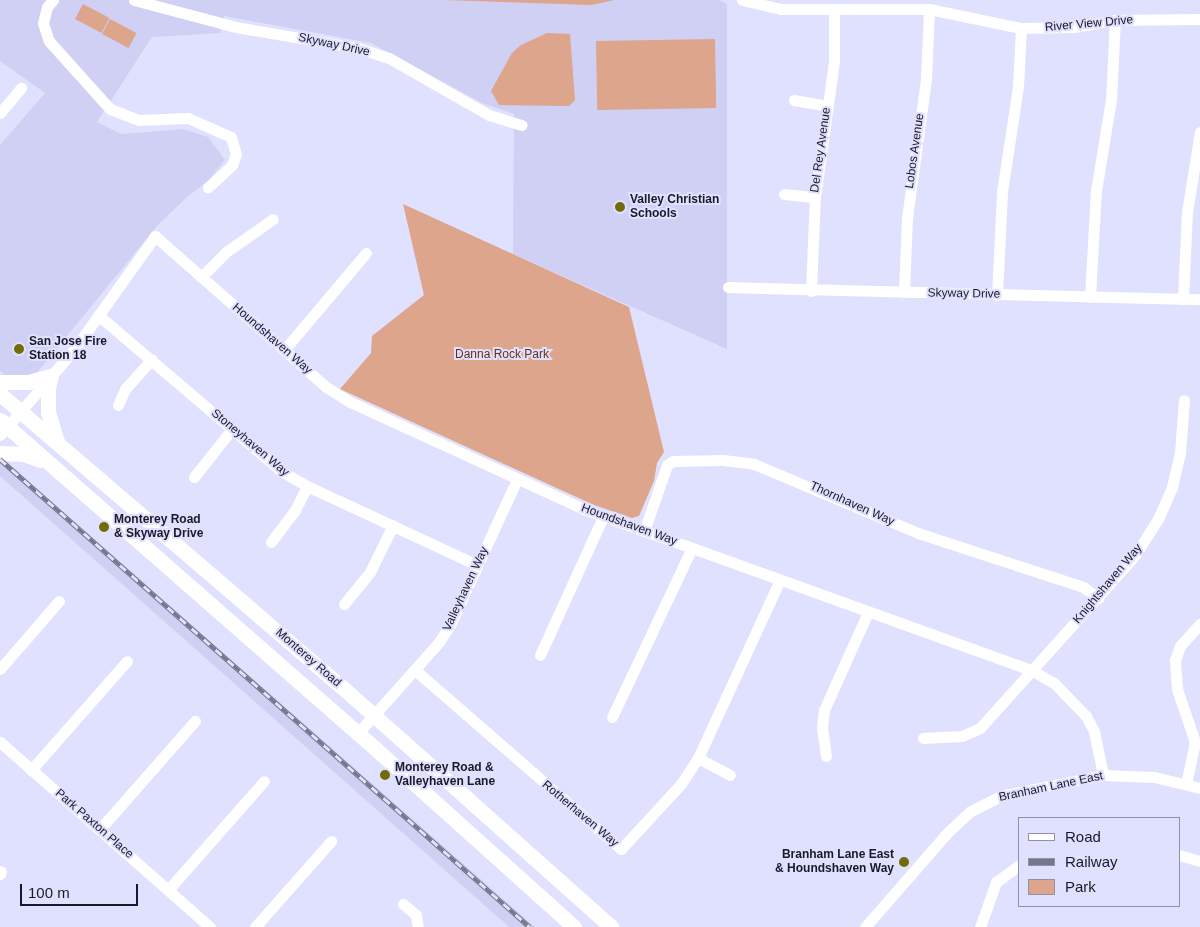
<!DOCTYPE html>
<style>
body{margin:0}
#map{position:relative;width:1200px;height:927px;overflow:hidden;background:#e0e0ff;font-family:Arial,sans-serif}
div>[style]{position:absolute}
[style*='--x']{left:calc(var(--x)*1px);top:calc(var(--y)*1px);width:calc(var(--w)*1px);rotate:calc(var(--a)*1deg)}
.built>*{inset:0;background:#d0d0f4}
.green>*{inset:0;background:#dca58c;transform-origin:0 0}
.minor>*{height:11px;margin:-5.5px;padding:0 5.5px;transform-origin:5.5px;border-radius:5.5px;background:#fff}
.major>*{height:15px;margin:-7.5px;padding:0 7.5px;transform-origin:7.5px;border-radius:7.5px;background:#fff}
.rail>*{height:4.5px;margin-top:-2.25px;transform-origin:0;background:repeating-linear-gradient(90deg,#e0e0ff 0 8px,#76768c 0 16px);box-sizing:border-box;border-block:1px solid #76768c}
.dots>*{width:14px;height:14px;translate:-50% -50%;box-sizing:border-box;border:2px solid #e0e0ff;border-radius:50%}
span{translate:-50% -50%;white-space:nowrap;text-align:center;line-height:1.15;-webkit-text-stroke:4px #e0e0ff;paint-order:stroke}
.street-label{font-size:12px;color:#1a1927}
.poi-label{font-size:12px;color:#1a1927;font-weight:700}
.left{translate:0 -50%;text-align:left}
.right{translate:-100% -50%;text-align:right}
.park-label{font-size:12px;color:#643117}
.legend{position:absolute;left:1018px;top:817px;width:162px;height:90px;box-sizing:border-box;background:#e0e0ff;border:1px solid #9190a9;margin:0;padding:6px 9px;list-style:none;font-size:15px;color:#1a1927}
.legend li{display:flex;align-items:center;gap:10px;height:25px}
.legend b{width:25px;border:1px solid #9190a9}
.scale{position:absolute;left:20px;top:884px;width:118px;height:22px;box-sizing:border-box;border:2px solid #1a1927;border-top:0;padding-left:6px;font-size:15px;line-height:18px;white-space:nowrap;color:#1a1927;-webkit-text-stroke:4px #e0e0ff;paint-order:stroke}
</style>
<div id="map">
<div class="built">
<div style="clip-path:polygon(0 0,719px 0,727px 4px,727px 349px,513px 254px,514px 114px,482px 103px,371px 43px,224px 16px,220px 33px,152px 37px,97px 122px,121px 134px,183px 129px,208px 137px,225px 160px,208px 181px,188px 196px,157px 226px,22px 391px,0 371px,0 145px,45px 93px,0 61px)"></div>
<div style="clip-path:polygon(4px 460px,535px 927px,509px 927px,0 476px,0 463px)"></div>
</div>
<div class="green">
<div style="clip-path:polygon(445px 0,614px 0,592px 5px)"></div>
<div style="left:83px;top:4px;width:30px;height:17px;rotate:28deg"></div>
<div style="left:110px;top:19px;width:30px;height:17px;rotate:28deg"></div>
<div style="clip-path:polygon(547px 33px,570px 34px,575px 100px,569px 106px,499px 105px,491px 91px,512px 53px,521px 45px)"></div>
<div style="left:715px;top:39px;width:69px;height:119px;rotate:89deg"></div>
<div style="clip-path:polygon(403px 204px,629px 307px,664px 452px,657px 463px,654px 481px,639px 516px,632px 518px,594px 505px,340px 389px,371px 353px,372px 336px,424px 295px)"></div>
</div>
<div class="minor">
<div style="--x:53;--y:0;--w:9;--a:131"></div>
<div style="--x:47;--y:7;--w:16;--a:104"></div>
<div style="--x:43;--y:23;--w:19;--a:72"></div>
<div style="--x:49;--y:41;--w:91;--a:48.1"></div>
<div style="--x:110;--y:109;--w:31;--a:21"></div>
<div style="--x:139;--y:120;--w:49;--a:-2.3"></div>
<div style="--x:188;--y:118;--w:47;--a:23.8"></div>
<div style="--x:231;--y:137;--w:18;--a:74"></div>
<div style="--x:236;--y:154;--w:12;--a:110"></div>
<div style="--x:232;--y:165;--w:33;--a:137"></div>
<div style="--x:134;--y:0;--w:106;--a:14.8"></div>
<div style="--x:236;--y:27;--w:124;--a:9.8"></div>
<div style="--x:358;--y:48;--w:33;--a:18"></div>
<div style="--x:389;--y:58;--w:115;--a:29.7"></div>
<div style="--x:489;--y:115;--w:34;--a:17"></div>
<div style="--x:742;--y:0;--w:40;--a:13"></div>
<div style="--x:781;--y:9;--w:148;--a:0"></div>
<div style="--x:929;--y:9;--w:94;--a:11.7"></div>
<div style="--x:1021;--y:28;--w:53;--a:-1.1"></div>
<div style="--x:1074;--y:27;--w:42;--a:-9.7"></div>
<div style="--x:1115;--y:20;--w:85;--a:-0.7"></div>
<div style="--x:794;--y:100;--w:34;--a:10"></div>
<div style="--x:0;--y:113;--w:33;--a:-50"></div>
<div style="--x:784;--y:194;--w:31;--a:6"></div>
<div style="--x:201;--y:277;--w:35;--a:-45"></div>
<div style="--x:226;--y:252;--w:57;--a:-35.1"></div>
<div style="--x:728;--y:287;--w:472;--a:1.5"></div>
<div style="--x:811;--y:291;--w:94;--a:-87.6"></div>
<div style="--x:815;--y:197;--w:137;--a:-82"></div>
<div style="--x:834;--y:61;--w:52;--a:-90"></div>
<div style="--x:904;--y:292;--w:74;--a:-87.7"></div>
<div style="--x:907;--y:218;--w:140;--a:-82.2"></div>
<div style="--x:926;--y:79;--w:70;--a:-87.5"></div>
<div style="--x:997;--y:295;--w:103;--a:-87.2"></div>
<div style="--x:1002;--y:192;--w:107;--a:-81.4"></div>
<div style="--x:1018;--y:86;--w:58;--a:-87"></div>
<div style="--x:1090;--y:297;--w:106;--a:-86.8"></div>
<div style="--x:1096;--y:191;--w:93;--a:-80.7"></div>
<div style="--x:1111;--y:99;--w:79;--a:-87.1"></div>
<div style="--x:1183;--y:299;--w:87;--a:-87.4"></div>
<div style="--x:1187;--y:212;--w:81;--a:-80.8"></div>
<div style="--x:98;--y:315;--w:240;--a:40.4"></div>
<div style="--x:281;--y:471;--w:30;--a:30"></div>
<div style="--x:307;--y:486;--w:187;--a:24.9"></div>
<div style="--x:284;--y:350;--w:127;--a:-49.8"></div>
<div style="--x:118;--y:405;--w:17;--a:-66"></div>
<div style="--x:125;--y:389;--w:40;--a:-48"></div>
<div style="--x:0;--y:435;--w:111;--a:-49"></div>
<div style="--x:73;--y:351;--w:141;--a:-54.5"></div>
<div style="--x:155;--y:236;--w:228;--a:41.4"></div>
<div style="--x:326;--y:387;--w:26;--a:32"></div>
<div style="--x:348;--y:401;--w:260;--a:24.6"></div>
<div style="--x:584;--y:509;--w:477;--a:19.8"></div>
<div style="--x:1033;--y:671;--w:24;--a:30"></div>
<div style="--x:1054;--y:683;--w:46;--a:45.9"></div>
<div style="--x:1086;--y:716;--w:17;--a:62"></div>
<div style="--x:1094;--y:731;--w:45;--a:78.4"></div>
<div style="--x:194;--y:477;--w:61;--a:-51.6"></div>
<div style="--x:644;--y:531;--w:70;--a:-70.8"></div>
<div style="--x:667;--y:465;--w:7;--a:-34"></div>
<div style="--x:673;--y:461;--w:50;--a:-1.1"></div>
<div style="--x:723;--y:460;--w:31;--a:7"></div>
<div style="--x:754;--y:464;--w:178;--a:22.8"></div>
<div style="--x:918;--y:533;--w:174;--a:18.1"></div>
<div style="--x:1083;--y:587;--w:19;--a:36"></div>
<div style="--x:271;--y:542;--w:38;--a:-53"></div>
<div style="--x:294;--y:512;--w:29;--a:-63"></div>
<div style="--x:344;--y:604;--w:41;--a:-50.9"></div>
<div style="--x:370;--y:572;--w:52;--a:-63.9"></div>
<div style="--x:540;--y:655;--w:152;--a:-65.5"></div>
<div style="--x:0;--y:669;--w:90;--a:-49.1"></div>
<div style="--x:415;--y:670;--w:273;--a:41"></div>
<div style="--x:621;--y:849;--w:88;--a:-47.3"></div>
<div style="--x:681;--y:784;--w:31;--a:-57"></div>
<div style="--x:698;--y:758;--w:196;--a:-65.3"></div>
<div style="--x:612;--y:717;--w:187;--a:-64.7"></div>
<div style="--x:358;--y:733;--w:122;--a:-48.3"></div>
<div style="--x:439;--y:642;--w:20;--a:-57"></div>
<div style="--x:450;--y:625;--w:161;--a:-65.3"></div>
<div style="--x:923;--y:738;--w:39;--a:-3"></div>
<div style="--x:962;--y:736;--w:20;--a:-24"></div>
<div style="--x:980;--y:728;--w:232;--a:-48.1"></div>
<div style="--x:1135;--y:555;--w:43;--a:-57.4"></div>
<div style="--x:1158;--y:519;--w:35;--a:-66"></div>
<div style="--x:1172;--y:487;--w:35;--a:-77"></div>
<div style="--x:1180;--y:453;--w:53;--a:-85.7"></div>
<div style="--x:0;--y:742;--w:280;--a:41.4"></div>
<div style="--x:826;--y:756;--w:28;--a:-98"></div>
<div style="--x:822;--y:728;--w:18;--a:-84"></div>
<div style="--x:824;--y:710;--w:107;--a:-65.8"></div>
<div style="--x:698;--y:758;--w:36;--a:28"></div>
<div style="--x:31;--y:770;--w:145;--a:-48.6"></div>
<div style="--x:1186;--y:784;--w:43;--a:-77.9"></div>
<div style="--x:1195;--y:742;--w:56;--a:-108.8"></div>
<div style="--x:1177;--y:689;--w:29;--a:-94"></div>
<div style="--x:1175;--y:660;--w:15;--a:-70"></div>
<div style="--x:1180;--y:646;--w:30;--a:-48"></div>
<div style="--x:100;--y:829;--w:144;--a:-48.7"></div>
<div style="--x:1179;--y:855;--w:22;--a:16"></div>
<div style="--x:0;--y:874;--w:3;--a:-72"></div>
<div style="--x:168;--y:890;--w:145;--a:-48.6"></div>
<div style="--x:403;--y:904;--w:17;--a:40"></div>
<div style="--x:416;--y:915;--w:12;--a:81"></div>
<div style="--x:255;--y:927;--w:115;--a:-48.5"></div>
<div style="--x:865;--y:927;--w:123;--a:-48.9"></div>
<div style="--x:946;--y:834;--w:34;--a:-43"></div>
<div style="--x:971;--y:811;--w:33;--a:-27"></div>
<div style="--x:1000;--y:796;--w:105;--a:-11.5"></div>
<div style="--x:1103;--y:775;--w:51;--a:2.2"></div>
<div style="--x:1154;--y:777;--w:47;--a:13.4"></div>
<div style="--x:980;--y:927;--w:48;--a:-70.4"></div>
<div style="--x:996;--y:882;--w:29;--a:-36"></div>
</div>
<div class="major">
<div style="--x:51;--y:376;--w:12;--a:104"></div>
<div style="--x:48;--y:388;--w:24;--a:90"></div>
<div style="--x:48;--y:412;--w:31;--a:73"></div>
<div style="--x:0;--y:382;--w:28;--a:0"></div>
<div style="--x:28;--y:382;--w:24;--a:-15"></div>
<div style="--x:0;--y:394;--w:450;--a:40.6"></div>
<div style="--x:342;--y:687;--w:361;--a:41.7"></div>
<div style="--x:0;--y:420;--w:489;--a:41.2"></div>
<div style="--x:368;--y:742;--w:277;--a:41.9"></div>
<div style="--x:0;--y:453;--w:23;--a:2"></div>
<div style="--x:23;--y:454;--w:18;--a:19"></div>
</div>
<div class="rail">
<div style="--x:0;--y:459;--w:707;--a:41.45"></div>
</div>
<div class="dots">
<div style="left:620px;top:207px;background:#726c08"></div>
<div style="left:19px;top:349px;background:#726c08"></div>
<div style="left:104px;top:527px;background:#726c08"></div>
<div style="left:385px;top:775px;background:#726c08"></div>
<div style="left:904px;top:862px;background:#726c08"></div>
</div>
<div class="street-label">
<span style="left:1089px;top:24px;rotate:-5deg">River View Drive</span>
<span style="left:334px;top:45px;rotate:12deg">Skyway Drive</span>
<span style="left:821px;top:150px;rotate:-82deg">Del Rey Avenue</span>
<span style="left:915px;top:151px;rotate:-82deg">Lobos Avenue</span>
<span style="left:964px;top:294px;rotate:1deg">Skyway Drive</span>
<span style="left:272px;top:339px;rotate:41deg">Houndshaven Way</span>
<span style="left:250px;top:443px;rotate:40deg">Stoneyhaven Way</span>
<span style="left:852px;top:504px;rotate:24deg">Thornhaven Way</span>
<span style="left:629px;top:525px;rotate:20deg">Houndshaven Way</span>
<span style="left:1108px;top:584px;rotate:-50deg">Knightshaven Way</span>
<span style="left:466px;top:589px;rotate:-65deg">Valleyhaven Way</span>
<span style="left:308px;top:658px;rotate:41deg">Monterey Road</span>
<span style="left:1051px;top:787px;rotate:-12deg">Branham Lane East</span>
<span style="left:580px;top:814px;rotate:40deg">Rotherhaven Way</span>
<span style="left:94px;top:824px;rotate:41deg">Park Paxton Place</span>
</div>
<div class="poi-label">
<span class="left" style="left:630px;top:207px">Valley Christian<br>Schools</span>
<span class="left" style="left:29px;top:349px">San Jose Fire<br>Station 18</span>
<span class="left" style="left:114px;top:527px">Monterey Road<br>&amp; Skyway Drive</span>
<span class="left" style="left:395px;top:775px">Monterey Road &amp;<br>Valleyhaven Lane</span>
<span class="right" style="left:894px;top:862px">Branham Lane East<br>&amp; Houndshaven Way</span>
</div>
<div class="park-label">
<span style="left:502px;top:355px">Danna Rock Park</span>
</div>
<ul class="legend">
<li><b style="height:6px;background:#fff"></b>Road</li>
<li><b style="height:6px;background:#76768c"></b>Railway</li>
<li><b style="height:14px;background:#dca58c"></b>Park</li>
</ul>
<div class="scale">100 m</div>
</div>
